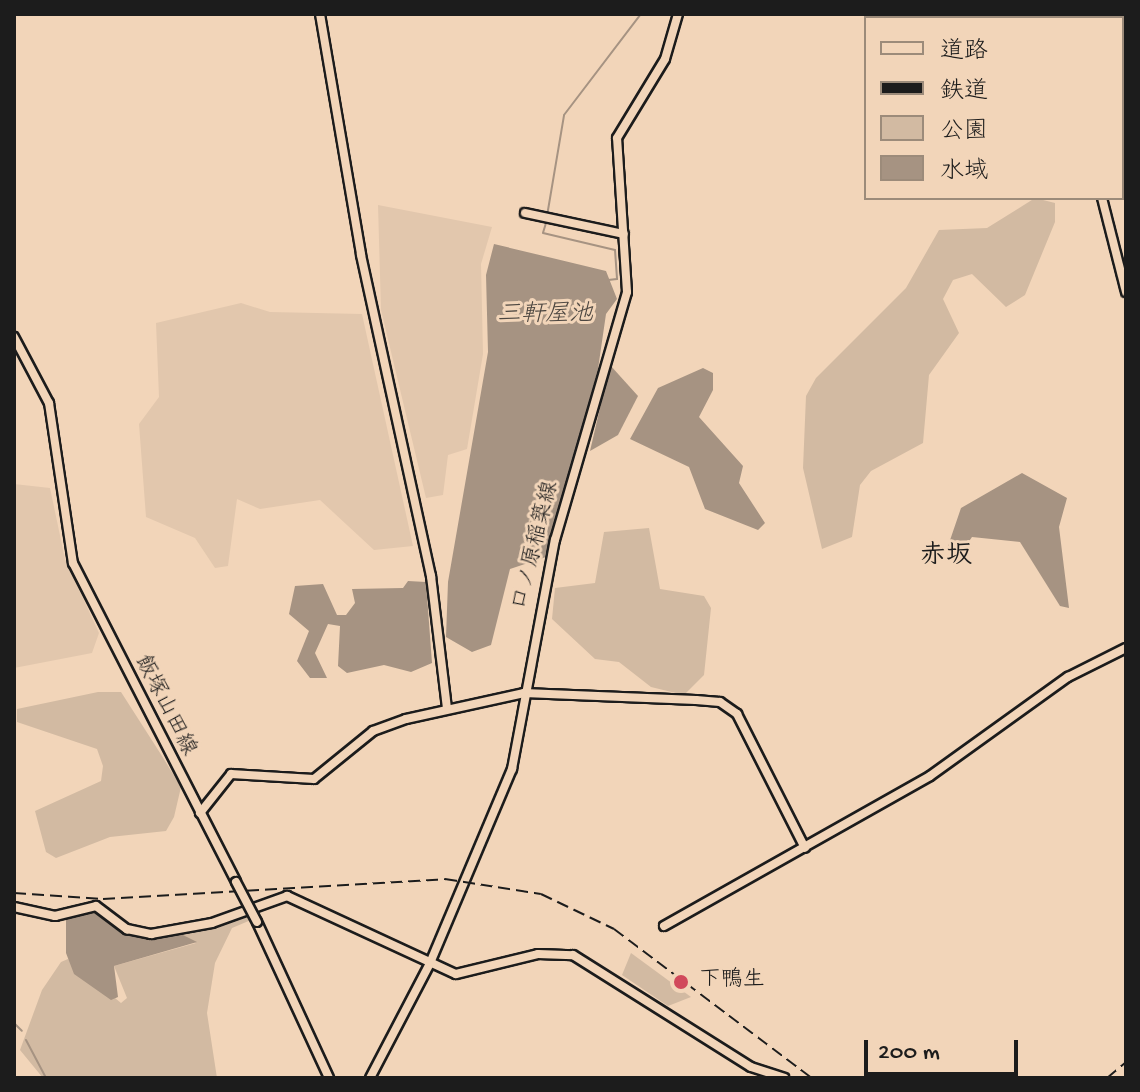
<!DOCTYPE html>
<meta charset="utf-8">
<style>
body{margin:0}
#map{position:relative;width:1140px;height:1092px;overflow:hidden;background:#f2d5b9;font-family:"Gochi Hand","Klee One",sans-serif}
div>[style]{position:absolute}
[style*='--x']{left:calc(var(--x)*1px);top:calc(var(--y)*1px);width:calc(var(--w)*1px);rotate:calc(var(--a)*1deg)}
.built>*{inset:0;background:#e2c7ad}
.green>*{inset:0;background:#d2baa2}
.water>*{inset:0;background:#a69382}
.stream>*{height:2px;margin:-1px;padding:0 1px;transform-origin:1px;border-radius:1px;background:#a69382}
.roads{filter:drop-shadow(2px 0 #1c1c1c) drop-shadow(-2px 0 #1c1c1c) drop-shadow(0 2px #1c1c1c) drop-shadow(0 -2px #1c1c1c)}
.secondary>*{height:8px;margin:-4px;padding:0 4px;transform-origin:4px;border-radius:4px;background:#f2d5b9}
.rail>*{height:2px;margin-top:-1px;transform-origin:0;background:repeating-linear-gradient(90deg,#1c1c1c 0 12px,transparent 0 18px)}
.bridges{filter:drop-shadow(2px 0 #1c1c1c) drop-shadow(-2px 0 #1c1c1c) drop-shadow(0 2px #1c1c1c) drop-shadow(0 -2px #1c1c1c)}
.secondary-bridge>*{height:8px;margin:-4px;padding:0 4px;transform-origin:4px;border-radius:4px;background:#f2d5b9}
.dots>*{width:22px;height:22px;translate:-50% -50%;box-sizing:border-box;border:4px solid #f2d5b9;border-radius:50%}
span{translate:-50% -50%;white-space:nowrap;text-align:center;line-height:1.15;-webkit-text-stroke:6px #f2d5b9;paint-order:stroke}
.street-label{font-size:22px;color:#1c1c1c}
.poi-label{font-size:22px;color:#1c1c1c}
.left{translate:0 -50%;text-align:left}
.water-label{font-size:24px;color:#4c4640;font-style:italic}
.quarter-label{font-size:26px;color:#1c1c1c;font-weight:700}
.frame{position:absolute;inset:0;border:16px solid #1c1c1c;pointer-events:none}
.legend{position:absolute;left:864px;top:16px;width:260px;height:184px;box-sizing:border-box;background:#f2d5b9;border:2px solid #9c8b7a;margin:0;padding:10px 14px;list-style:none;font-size:24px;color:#1c1c1c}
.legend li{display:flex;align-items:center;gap:16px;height:40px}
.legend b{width:40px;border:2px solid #9c8b7a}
.scale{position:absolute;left:864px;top:1040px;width:154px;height:36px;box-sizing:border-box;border:4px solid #1c1c1c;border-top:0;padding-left:10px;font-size:24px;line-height:28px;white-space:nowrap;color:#1c1c1c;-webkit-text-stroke:6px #f2d5b9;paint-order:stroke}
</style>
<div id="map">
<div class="built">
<div style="clip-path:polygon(378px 205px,492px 227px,481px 264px,483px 354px,467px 449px,448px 455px,443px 495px,426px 498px,381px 310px)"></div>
<div style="clip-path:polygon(241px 303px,270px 312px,362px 314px,413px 546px,374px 550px,320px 500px,260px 509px,237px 499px,228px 566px,215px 568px,195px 538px,146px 517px,139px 424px,159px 397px,156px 323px)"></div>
<div style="clip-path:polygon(14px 484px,50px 488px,65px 559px,99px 633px,92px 653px,14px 668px)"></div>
</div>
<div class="green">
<div style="clip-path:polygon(1035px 198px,1055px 203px,1055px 222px,1025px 295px,1006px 307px,972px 274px,953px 280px,943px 299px,959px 333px,929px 375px,923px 443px,871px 471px,860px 485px,852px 537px,822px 549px,803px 468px,806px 396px,816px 378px,906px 288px,939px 230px,987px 228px)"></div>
<div style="clip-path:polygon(649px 528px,660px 589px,704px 596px,711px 608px,704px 675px,684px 695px,651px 687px,619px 662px,595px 659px,552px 619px,555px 588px,595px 583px,604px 532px)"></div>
<div style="clip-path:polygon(98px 692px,121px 692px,162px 756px,181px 787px,174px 817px,166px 831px,110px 837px,56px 858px,46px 852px,35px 811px,101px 781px,103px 766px,97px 749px,17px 722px,17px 709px)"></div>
<div style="clip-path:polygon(247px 913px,251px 920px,232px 928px,215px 963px,207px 1013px,217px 1078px,43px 1078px,20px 1050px,42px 990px,61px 962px,68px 959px,121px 1003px,127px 998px,114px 966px,196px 943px,179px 933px)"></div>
<div style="clip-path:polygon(631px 953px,691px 997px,668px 1006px,622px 975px)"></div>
</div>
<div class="water">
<div style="clip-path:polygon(494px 244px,606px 271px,617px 299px,606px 314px,598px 369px,546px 557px,510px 569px,491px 645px,472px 652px,446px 637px,448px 582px,488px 352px,486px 275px)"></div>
<div style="clip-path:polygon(610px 365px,638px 396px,618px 435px,590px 451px)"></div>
<div style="clip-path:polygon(703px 368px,713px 373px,713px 390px,699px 417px,743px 466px,739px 483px,765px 523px,758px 530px,705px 509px,689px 467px,630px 439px,658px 388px)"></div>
<div style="clip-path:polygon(1022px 473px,1067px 498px,1059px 527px,1069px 608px,1060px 606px,1020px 542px,972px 537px,965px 547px,947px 549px,961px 508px)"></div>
<div style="clip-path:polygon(408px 581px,426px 582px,432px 663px,411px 672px,384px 665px,347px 673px,338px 666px,340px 626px,328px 624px,315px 653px,327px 678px,310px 678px,297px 661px,309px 631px,289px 614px,295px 586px,323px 584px,337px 615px,346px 615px,355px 603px,352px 589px,403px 588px)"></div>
<div style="clip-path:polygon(96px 908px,120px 928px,179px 933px,197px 942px,114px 966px,118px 997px,111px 1000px,74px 974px,66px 953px,66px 918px)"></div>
</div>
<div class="stream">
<div style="--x:1046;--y:18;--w:4;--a:-90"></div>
<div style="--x:547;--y:216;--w:102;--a:-80.4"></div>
<div style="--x:564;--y:115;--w:127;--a:-52.7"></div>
<div style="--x:546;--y:223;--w:10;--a:107"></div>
<div style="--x:543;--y:233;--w:74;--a:13.3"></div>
<div style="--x:615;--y:250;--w:29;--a:86"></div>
<div style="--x:617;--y:279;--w:9;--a:174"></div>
<div style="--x:14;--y:1023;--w:11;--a:45"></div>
<div style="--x:26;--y:1040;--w:43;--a:62.2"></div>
</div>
<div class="roads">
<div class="secondary">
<div style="--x:320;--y:14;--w:244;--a:80.3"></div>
<div style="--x:361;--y:255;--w:329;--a:77.7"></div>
<div style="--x:431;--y:576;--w:134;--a:83.1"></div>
<div style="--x:1079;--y:14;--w:4;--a:90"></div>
<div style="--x:1102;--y:198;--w:97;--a:75.7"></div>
<div style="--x:525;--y:213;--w:101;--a:12"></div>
<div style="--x:14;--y:337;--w:75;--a:62.1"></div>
<div style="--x:49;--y:403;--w:162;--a:81.5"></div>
<div style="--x:73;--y:563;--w:358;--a:62.9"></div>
<div style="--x:200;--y:813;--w:50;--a:-51.5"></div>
<div style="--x:231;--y:774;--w:83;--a:3.4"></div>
<div style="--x:314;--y:779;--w:76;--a:-39.1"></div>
<div style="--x:373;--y:731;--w:35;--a:-20"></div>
<div style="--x:406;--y:719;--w:121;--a:-12.4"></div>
<div style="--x:524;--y:693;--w:172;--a:2.3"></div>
<div style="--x:696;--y:700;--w:24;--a:5"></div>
<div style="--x:720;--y:702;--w:21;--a:35"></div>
<div style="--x:737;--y:714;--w:150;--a:63.1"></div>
<div style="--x:14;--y:907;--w:42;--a:12.4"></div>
<div style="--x:55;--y:916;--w:42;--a:-13.7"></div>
<div style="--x:96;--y:906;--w:39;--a:37"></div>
<div style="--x:127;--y:929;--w:25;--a:12"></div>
<div style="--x:151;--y:934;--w:62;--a:-10.2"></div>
<div style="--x:212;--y:923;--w:80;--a:-19.8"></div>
<div style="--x:287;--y:896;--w:186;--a:24.8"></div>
<div style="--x:456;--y:974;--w:84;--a:-13.7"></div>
<div style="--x:538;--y:954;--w:35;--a:2"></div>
<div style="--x:573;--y:955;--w:210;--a:32.2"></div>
<div style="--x:751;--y:1067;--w:35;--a:18"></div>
<div style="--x:257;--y:922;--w:172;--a:65.2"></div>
<div style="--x:664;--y:926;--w:305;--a:-29.4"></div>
<div style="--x:930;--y:776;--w:170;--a:-35.7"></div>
<div style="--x:1068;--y:677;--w:65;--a:-26.6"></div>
<div style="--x:370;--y:1078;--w:130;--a:-62.4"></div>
<div style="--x:430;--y:963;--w:211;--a:-67.1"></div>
<div style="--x:512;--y:769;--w:233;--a:-79.4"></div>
<div style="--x:555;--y:540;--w:258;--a:-73.8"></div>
<div style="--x:627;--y:292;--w:154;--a:-93.7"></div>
<div style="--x:617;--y:138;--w:92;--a:-58.7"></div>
<div style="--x:665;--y:59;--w:47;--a:-73.9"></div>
</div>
</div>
<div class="rail">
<div style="--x:14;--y:893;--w:89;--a:3.9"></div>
<div style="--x:103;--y:899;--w:343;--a:-3.3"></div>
<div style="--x:445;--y:879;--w:97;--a:8.9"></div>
<div style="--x:541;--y:894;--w:81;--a:25.6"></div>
<div style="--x:614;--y:929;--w:248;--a:37"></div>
<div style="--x:1107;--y:1078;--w:25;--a:-40"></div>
</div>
<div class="bridges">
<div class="secondary-bridge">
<div style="--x:236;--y:882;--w:45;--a:62.3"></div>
</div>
</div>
<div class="dots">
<div style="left:681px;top:982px;background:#d1495b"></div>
</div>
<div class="street-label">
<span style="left:537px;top:546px;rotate:-76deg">口ノ原稲築線</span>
<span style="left:164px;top:706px;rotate:63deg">飯塚山田線</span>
</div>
<div class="poi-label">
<span class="left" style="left:699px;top:982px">下鴨生</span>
</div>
<div class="water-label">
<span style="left:545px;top:316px">三軒屋池</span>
</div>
<div class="quarter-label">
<span style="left:946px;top:558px">赤坂</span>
</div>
<div class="frame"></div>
<ul class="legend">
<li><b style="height:10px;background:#f2d5b9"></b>道路</li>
<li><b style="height:10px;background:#1c1c1c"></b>鉄道</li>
<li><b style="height:22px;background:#d2baa2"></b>公園</li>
<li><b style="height:22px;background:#a69382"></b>水域</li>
</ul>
<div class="scale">200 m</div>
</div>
